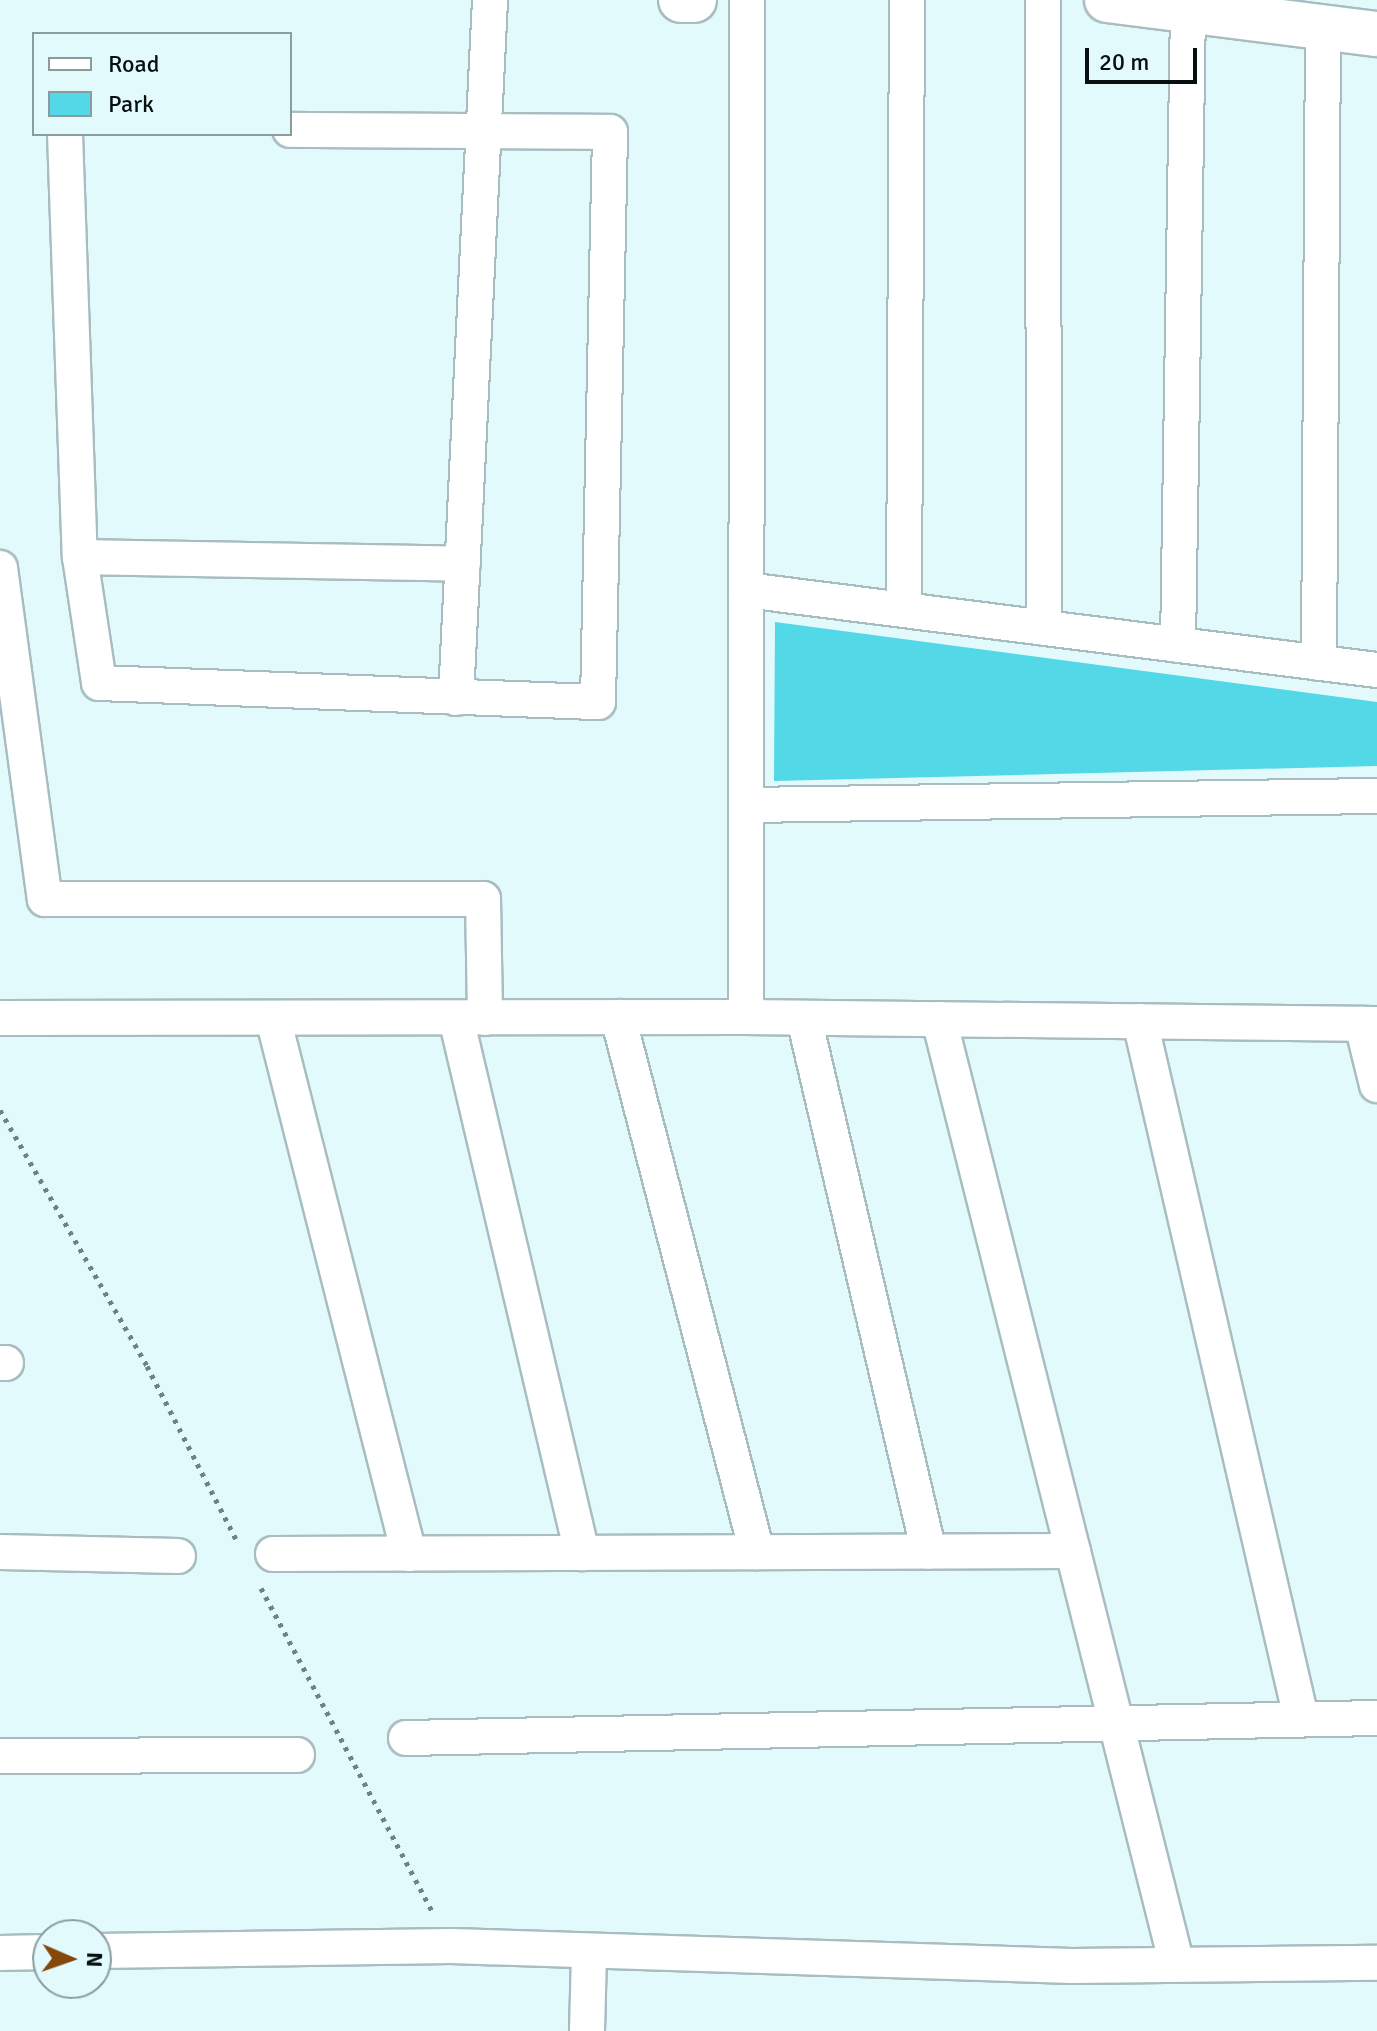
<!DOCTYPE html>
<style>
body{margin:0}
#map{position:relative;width:1377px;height:2031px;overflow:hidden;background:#e3fafd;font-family:Signika,sans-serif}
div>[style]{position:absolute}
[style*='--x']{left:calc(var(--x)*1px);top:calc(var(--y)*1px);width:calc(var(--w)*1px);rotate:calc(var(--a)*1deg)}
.green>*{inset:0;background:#53d8e8}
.path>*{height:5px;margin-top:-2.5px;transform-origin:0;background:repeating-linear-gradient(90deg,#718082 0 4px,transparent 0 10px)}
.roads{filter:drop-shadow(2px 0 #a7bdc0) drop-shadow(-2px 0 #a7bdc0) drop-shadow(0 2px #a7bdc0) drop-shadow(0 -2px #a7bdc0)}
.minor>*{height:34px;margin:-17px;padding:0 17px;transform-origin:17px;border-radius:17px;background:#fff}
.tertiary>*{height:44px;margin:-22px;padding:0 22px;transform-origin:22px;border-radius:22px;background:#fff}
span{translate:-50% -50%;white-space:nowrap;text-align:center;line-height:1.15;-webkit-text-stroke:7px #e3fafd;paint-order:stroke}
.legend{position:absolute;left:32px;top:32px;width:260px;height:104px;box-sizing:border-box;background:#e3fafd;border:2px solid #8b9c9e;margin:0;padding:10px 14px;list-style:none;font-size:24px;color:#070f10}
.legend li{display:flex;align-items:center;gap:16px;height:40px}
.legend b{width:40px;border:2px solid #8b9c9e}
.north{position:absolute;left:32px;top:1919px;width:80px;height:80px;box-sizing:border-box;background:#e3fafd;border:2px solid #8b9c9e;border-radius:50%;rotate:92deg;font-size:22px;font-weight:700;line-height:32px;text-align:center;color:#070f10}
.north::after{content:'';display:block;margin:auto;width:28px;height:36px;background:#86470b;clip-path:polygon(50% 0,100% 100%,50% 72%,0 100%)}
.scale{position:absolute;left:1085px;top:48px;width:112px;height:36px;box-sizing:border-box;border:4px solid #070f10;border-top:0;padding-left:10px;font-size:24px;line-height:28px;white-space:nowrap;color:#070f10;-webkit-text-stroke:6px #e3fafd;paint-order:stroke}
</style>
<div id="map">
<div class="green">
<div style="clip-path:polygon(775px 622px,1377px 702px,1377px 766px,774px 781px)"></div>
</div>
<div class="path">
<div style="--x:0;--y:1110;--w:295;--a:60.1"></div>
<div style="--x:147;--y:1366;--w:199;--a:62.8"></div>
<div style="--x:261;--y:1588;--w:365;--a:62.1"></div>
</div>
<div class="roads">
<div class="minor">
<div style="--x:1043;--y:0;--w:628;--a:89.91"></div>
<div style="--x:65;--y:134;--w:423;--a:88"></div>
<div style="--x:80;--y:557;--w:127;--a:81.4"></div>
<div style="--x:99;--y:683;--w:499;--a:2.2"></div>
<div style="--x:598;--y:702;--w:570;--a:-88.79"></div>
<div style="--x:610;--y:132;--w:320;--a:-179.6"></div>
<div style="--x:80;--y:557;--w:383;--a:1"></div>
<div style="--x:0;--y:568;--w:334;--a:82.3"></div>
<div style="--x:45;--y:899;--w:438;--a:0"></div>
<div style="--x:483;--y:899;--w:119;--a:89"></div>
<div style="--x:746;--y:590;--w:636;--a:7.23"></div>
<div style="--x:904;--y:610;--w:610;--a:-89.72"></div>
<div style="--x:1178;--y:645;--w:635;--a:-89.1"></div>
<div style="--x:1319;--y:663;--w:636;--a:-89.64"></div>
<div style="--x:456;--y:698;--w:699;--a:-87.21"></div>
<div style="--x:746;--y:805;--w:631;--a:-0.82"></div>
<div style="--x:618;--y:1017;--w:553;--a:75.44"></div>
<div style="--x:746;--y:1017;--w:1017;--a:-89.94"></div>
<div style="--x:0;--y:1018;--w:746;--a:-0.08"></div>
<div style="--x:746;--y:1017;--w:631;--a:0.64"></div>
<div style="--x:273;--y:1018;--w:553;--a:75.76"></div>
<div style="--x:456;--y:1018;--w:550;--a:76.75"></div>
<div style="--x:804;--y:1018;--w:548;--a:76.83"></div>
<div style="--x:939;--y:1019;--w:975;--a:75.88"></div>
<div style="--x:1140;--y:1021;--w:715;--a:76.99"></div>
<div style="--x:1362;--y:1024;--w:63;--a:76.2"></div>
<div style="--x:0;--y:1363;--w:6;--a:0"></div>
<div style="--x:0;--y:1552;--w:178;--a:1.3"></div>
<div style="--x:273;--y:1554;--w:800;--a:-0.21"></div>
<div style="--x:406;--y:1738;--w:971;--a:-1.18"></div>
<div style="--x:0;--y:1756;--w:297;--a:-0.2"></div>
<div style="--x:96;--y:1951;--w:355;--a:-0.8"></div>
<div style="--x:451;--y:1946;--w:621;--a:1.84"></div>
<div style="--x:1072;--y:1966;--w:305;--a:-0.6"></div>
<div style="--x:0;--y:1953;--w:48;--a:-1.2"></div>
<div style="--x:587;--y:2031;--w:79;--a:-88.5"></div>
</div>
<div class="tertiary">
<div style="--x:681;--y:0;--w:13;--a:0"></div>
<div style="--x:1107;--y:0;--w:272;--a:7.2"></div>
</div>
</div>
<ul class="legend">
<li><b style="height:10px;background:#fff"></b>Road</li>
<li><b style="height:22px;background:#53d8e8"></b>Park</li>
</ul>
<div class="north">N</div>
<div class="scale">20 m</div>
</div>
